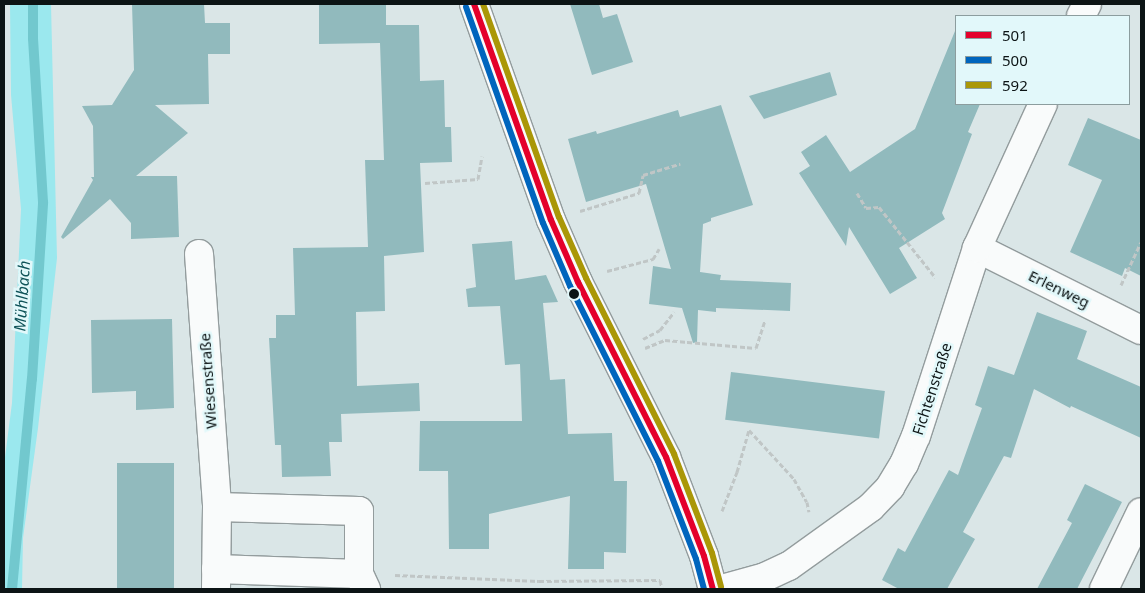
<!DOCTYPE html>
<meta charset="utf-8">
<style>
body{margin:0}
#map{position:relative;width:1145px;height:593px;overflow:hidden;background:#dae6e7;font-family:"Noto Sans",sans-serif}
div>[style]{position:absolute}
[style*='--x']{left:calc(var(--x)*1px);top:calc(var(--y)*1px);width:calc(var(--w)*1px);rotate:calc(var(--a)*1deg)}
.green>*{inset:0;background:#9be8ee}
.stream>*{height:10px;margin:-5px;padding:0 5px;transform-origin:5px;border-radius:5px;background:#72c8ce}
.building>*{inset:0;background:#91babd;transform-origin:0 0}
.path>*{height:3px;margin-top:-1.5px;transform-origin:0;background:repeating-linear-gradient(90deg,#c0c6c6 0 5px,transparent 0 7.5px)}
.roads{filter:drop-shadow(1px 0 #939c9d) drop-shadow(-1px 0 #939c9d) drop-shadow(0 1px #939c9d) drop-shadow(0 -1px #939c9d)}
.street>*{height:28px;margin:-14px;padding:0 14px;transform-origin:14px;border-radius:14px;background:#f9fbfb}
.secondary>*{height:28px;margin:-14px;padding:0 14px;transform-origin:14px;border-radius:14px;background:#f9fbfb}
.bus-1>*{height:6px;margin:-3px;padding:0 3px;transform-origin:3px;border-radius:3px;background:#e4002b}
.bus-2>*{height:6px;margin:-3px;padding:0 3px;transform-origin:3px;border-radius:3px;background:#0065bd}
.bus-3>*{height:6px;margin:-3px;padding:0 3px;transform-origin:3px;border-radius:3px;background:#aa9707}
.dots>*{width:14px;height:14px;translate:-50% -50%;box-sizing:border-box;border:2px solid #e2f8fa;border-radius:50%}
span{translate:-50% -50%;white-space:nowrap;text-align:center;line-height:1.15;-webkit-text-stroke:5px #e2f8fa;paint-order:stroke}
.street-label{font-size:15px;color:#0c1415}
.water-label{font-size:16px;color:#0f5358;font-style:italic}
.frame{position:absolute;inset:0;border:5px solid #0c1415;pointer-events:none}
.legend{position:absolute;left:955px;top:15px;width:175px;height:90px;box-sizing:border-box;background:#e2f8fa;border:1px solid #8c9d9e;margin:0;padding:6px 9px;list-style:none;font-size:15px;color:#0c1415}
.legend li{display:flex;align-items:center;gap:10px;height:25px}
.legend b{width:25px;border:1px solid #8c9d9e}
</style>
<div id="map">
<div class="green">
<div style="clip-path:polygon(10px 4px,51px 4px,57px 258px,38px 428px,23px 538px,22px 589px,4px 589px,4px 465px,12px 403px,21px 209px,11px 95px)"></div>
</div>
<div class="stream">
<div style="--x:12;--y:589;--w:211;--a:-84.6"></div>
<div style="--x:32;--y:379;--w:177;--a:-86.4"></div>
<div style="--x:43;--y:202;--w:164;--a:-93.5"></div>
<div style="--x:33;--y:38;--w:34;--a:-90"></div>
</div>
<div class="building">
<div style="clip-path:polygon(132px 4px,204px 4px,205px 23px,230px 23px,230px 54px,208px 54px,209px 104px,155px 105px,188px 133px,136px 176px,177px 176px,179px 237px,131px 239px,131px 223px,110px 199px,63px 239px,61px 237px,93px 180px,91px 177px,94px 177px,93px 126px,82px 106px,112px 105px,134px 70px)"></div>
<div style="clip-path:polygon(319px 4px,386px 4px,386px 25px,419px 25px,420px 81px,444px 80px,445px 127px,451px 127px,452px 162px,420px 163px,424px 252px,384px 256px,385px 311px,356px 312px,357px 386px,419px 383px,420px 411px,341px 414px,342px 442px,329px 442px,331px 476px,282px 477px,281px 445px,275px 445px,269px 338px,276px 338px,276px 315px,295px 315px,293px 248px,368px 247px,365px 160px,384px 160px,380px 43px,319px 44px)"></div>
<div style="clip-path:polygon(570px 4px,599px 4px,603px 18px,617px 14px,633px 62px,592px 75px)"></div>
<div style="clip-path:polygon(955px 31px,956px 104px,980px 104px,968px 132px,972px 134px,942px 213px,945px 219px,899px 248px,917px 278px,890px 294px,849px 227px,846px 246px,799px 173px,810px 166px,801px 152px,826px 135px,850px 172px,915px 129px)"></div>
<div style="clip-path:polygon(830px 72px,837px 95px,764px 119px,749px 96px)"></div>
<div style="clip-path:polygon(721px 105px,753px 205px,711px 218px,711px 221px,703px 224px,700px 272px,721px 275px,720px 280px,791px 283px,790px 311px,716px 308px,716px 312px,698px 310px,697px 342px,693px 343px,682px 308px,649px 304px,653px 266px,671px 269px,646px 184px,586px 202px,568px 139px,596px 131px,597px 134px,678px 110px,680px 117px)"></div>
<div style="clip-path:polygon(1088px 118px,1141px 140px,1141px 276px,1125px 268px,1122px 276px,1070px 252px,1102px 180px,1068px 165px)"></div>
<div style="clip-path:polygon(512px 241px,515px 280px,546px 275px,558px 302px,543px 303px,550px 380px,565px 379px,568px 434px,612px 433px,614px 481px,627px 481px,626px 553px,604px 552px,604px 569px,568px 569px,570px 496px,489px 514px,489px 549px,449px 549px,448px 471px,419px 471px,420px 421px,522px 421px,520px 364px,505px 365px,500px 306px,468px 307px,466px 289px,476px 287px,472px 244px)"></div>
<div style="clip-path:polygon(1037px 312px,1087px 331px,1077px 359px,1141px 387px,1141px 438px,1071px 406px,1070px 408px,1034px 389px,1011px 458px,1004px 456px,963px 532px,975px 539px,947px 589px,899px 589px,882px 580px,898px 548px,905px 552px,949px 470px,958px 475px,982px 408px,975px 405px,988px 366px,1014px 375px)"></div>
<div style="clip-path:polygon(172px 319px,174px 408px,136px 410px,136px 391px,92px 393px,91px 320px)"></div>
<div style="left:731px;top:372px;width:155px;height:48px;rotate:7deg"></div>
<div style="left:117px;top:463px;width:57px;height:126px"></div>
<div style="clip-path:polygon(1085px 484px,1122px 502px,1077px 589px,1037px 589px,1072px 523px,1067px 520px)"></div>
</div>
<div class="path">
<div style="--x:425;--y:183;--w:53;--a:-4.3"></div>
<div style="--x:478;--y:179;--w:23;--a:-80"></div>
<div style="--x:857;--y:193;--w:17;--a:59"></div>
<div style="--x:866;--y:208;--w:13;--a:-4"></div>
<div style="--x:879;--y:207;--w:90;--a:51.3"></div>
<div style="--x:580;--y:211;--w:62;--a:-17"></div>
<div style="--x:639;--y:193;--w:18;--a:-77"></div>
<div style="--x:643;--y:175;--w:39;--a:-17"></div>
<div style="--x:607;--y:271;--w:48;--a:-14.6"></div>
<div style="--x:653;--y:259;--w:12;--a:-59"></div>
<div style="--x:1121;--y:285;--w:47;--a:-65.1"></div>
<div style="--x:643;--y:339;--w:19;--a:-28"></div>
<div style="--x:660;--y:330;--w:23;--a:-52"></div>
<div style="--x:645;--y:348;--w:22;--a:-22"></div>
<div style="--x:665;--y:340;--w:91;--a:5"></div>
<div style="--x:756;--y:348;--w:28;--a:-72"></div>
<div style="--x:722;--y:511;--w:42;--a:-69"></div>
<div style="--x:737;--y:472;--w:44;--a:-74.1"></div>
<div style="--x:749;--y:430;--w:67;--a:47.4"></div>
<div style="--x:794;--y:479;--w:26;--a:61"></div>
<div style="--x:807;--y:502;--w:10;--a:79"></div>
<div style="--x:395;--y:575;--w:144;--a:2.4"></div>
<div style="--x:539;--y:581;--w:121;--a:-0.5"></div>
<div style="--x:660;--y:580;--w:9;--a:77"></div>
</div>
<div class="roads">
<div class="street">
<div style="--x:1081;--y:16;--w:13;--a:-63"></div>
<div style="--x:977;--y:248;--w:183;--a:26.6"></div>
<div style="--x:199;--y:254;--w:254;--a:85.9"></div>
<div style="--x:217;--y:507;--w:82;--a:90.7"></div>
<div style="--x:217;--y:507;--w:142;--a:1.6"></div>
<div style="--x:359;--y:511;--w:63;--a:90"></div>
<div style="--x:359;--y:574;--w:17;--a:65"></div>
<div style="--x:216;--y:569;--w:143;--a:2"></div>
<div style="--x:722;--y:589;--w:45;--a:-15.6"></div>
<div style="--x:765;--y:577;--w:26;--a:-25"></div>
<div style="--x:789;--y:566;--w:101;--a:-35.7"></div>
<div style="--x:871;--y:507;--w:28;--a:-46"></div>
<div style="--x:890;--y:487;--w:27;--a:-59"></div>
<div style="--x:904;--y:464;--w:30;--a:-67"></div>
<div style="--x:916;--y:436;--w:198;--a:-72"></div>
<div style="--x:977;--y:248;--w:158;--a:-65.4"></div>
<div style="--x:1104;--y:589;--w:85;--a:-64.3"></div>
</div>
<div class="secondary">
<div style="--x:474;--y:4;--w:229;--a:70.4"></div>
<div style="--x:551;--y:220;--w:68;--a:66.5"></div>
<div style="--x:578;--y:282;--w:196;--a:63.3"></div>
<div style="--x:666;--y:457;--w:106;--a:69"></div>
<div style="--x:704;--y:556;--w:34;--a:75"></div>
</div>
</div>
<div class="bus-1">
<div style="--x:474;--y:4;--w:229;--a:70.4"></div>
<div style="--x:551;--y:220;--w:68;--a:66.5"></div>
<div style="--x:578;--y:282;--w:196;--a:63.3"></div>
<div style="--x:666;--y:457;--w:106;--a:69"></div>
<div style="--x:704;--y:556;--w:34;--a:75"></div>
</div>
<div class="bus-2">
<div style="--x:466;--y:7;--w:229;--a:70.4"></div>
<div style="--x:543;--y:223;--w:69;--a:66.8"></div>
<div style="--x:570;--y:286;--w:196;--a:63.3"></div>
<div style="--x:658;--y:461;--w:105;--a:68.8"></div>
<div style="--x:696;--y:559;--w:31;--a:75"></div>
</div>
<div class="bus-3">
<div style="--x:483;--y:4;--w:226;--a:70.4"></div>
<div style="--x:559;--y:217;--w:67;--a:66.1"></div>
<div style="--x:586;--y:278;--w:197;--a:63.4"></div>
<div style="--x:674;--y:454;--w:106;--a:69"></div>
<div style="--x:712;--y:553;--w:35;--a:75"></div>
</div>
<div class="dots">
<div style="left:574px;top:294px;background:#0c1415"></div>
</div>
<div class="street-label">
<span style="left:1059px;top:289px;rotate:26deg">Erlenweg</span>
<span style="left:208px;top:381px;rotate:-94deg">Wiesenstraße</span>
<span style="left:932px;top:389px;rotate:-72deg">Fichtenstraße</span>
</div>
<div class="water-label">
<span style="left:22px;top:296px;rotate:-86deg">Mühlbach</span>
</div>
<div class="frame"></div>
<ul class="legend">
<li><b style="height:6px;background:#e4002b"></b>501</li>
<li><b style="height:6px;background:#0065bd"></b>500</li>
<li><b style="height:6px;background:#aa9707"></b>592</li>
</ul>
</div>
